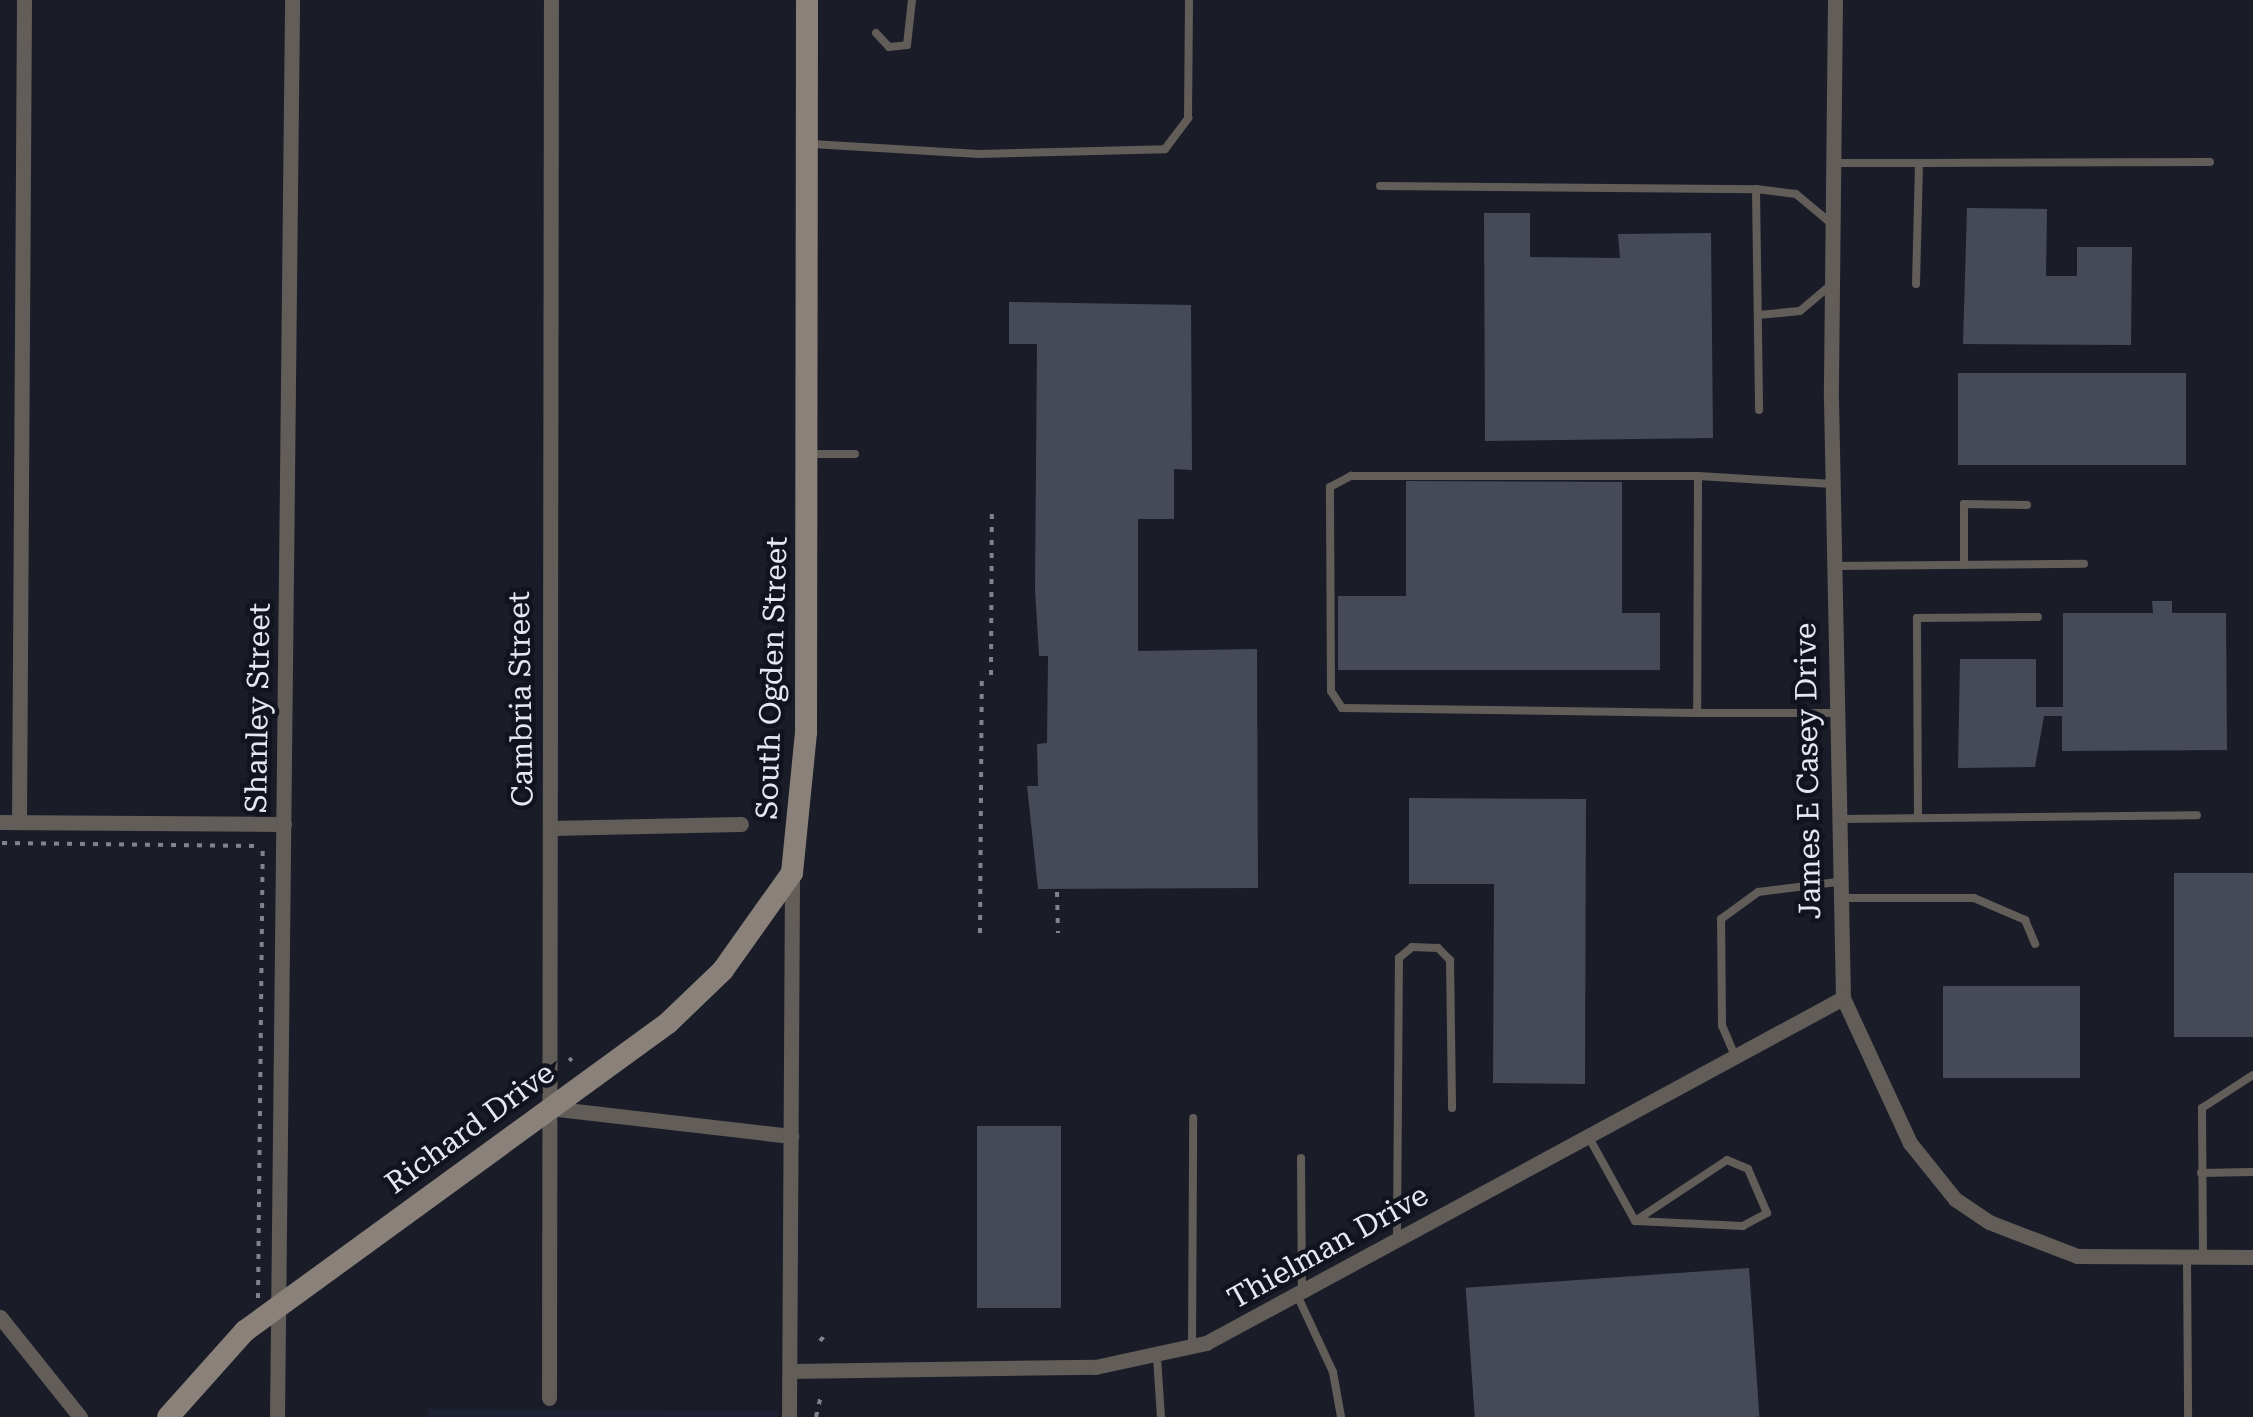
<!DOCTYPE html>
<style>
body{margin:0}
#map{position:relative;width:2253px;height:1417px;overflow:hidden;background:#1a1d28;font-family:"Roboto Serif",serif}
div>[style]{position:absolute}
[style*='--x']{left:calc(var(--x)*1px);top:calc(var(--y)*1px);width:calc(var(--w)*1px);rotate:calc(var(--a)*1deg)}
.built>*{inset:0;background:#1d2133}
.building>*{inset:0;background:#464a57;transform-origin:0 0}
.path>*{height:4px;margin-top:-2px;transform-origin:0;background:repeating-linear-gradient(90deg,#80838d 0 5px,transparent 0 13px)}
.lane>*{height:8px;margin:-4px;padding:0 4px;transform-origin:4px;border-radius:4px;background:#625d58}
.street>*{height:15px;margin:-7.5px;padding:0 7.5px;transform-origin:7.5px;border-radius:7.5px;background:#625d58}
.secondary>*{height:22px;margin:-11px;padding:0 11px;transform-origin:11px;border-radius:11px;background:#8a827a}
span{translate:-50% -50%;white-space:nowrap;text-align:center;line-height:1.15;-webkit-text-stroke:9px #11141f;paint-order:stroke}
.street-label{font-size:30px;color:#e5e8f0}
</style>
<div id="map">
<div class="built">
<div style="clip-path:polygon(428px 1409px,778px 1411px,778px 1417px,428px 1417px)"></div>
</div>
<div class="building">
<div style="clip-path:polygon(1967px 208px,2047px 209px,2046px 276px,2077px 276px,2077px 247px,2132px 247px,2131px 345px,1963px 344px)"></div>
<div style="clip-path:polygon(1484px 213px,1530px 213px,1530px 257px,1620px 258px,1618px 234px,1711px 233px,1713px 438px,1485px 441px)"></div>
<div style="clip-path:polygon(1009px 302px,1191px 305px,1192px 470px,1174px 469px,1174px 519px,1138px 519px,1138px 651px,1257px 649px,1258px 888px,1038px 889px,1027px 786px,1038px 786px,1037px 744px,1047px 743px,1048px 656px,1039px 656px,1035px 589px,1037px 344px,1009px 344px)"></div>
<div style="left:1958px;top:373px;width:228px;height:92px"></div>
<div style="clip-path:polygon(1406px 481px,1622px 482px,1622px 613px,1660px 613px,1660px 670px,1338px 670px,1338px 596px,1406px 596px)"></div>
<div style="clip-path:polygon(2152px 601px,2172px 601px,2172px 613px,2226px 613px,2227px 750px,2062px 751px,2062px 716px,2044px 716px,2035px 767px,1958px 768px,1960px 659px,2036px 659px,2036px 707px,2063px 707px,2063px 613px,2153px 613px)"></div>
<div style="clip-path:polygon(1409px 798px,1586px 799px,1585px 1084px,1493px 1083px,1494px 884px,1409px 884px)"></div>
<div style="left:2174px;top:873px;width:79px;height:164px"></div>
<div style="left:2080px;top:986px;width:92px;height:137px;rotate:90deg"></div>
<div style="left:977px;top:1126px;width:84px;height:182px"></div>
<div style="left:1749px;top:1268px;width:149px;height:284px;rotate:86deg"></div>
</div>
<div class="path">
<div style="--x:991;--y:675;--w:168;--a:-89.7"></div>
<div style="--x:2;--y:843;--w:259;--a:0.7"></div>
<div style="--x:1057;--y:892;--w:41;--a:88.6"></div>
<div style="--x:980;--y:933;--w:257;--a:-89.6"></div>
<div style="--x:569;--y:1061;--w:4;--a:-45"></div>
<div style="--x:258;--y:1298;--w:455;--a:-89.4"></div>
<div style="--x:820;--y:1341;--w:8;--a:-50"></div>
<div style="--x:816;--y:1417;--w:23;--a:-77"></div>
</div>
<div class="lane">
<div style="--x:876;--y:33;--w:19;--a:47"></div>
<div style="--x:889;--y:47;--w:18;--a:-6"></div>
<div style="--x:907;--y:45;--w:45;--a:-83.7"></div>
<div style="--x:812;--y:144;--w:167;--a:3.4"></div>
<div style="--x:979;--y:154;--w:186;--a:-1.5"></div>
<div style="--x:1165;--y:149;--w:39;--a:-53"></div>
<div style="--x:1188;--y:118;--w:118;--a:-89.5"></div>
<div style="--x:1832;--y:163;--w:87;--a:0"></div>
<div style="--x:1919;--y:163;--w:121;--a:91.4"></div>
<div style="--x:1919;--y:163;--w:291;--a:-0.2"></div>
<div style="--x:1380;--y:186;--w:376;--a:0.5"></div>
<div style="--x:1756;--y:189;--w:221;--a:89.2"></div>
<div style="--x:1756;--y:189;--w:40;--a:7.1"></div>
<div style="--x:1796;--y:194;--w:47;--a:39.8"></div>
<div style="--x:1758;--y:315;--w:42;--a:-5.4"></div>
<div style="--x:1800;--y:311;--w:42;--a:-40.2"></div>
<div style="--x:811;--y:454;--w:44;--a:0"></div>
<div style="--x:1832;--y:484;--w:134;--a:-176.6"></div>
<div style="--x:1698;--y:476;--w:237;--a:90.2"></div>
<div style="--x:1697;--y:713;--w:138;--a:0"></div>
<div style="--x:1964;--y:565;--w:61;--a:-90"></div>
<div style="--x:1964;--y:504;--w:63;--a:0.9"></div>
<div style="--x:1833;--y:566;--w:251;--a:-0.5"></div>
<div style="--x:1697;--y:713;--w:355;--a:-179.2"></div>
<div style="--x:1342;--y:708;--w:20;--a:-123"></div>
<div style="--x:1331;--y:691;--w:204;--a:-90.3"></div>
<div style="--x:1330;--y:487;--w:24;--a:-28"></div>
<div style="--x:1351;--y:476;--w:347;--a:0"></div>
<div style="--x:1918;--y:818;--w:200;--a:-90.3"></div>
<div style="--x:1917;--y:618;--w:121;--a:-0.5"></div>
<div style="--x:1840;--y:819;--w:357;--a:-0.6"></div>
<div style="--x:1840;--y:898;--w:134;--a:0"></div>
<div style="--x:1974;--y:898;--w:56;--a:23.3"></div>
<div style="--x:2025;--y:920;--w:26;--a:67"></div>
<div style="--x:1735;--y:1056;--w:33;--a:-113"></div>
<div style="--x:1722;--y:1026;--w:107;--a:-90.5"></div>
<div style="--x:1721;--y:919;--w:46;--a:-36.1"></div>
<div style="--x:1758;--y:892;--w:80;--a:-7.2"></div>
<div style="--x:1587;--y:1134;--w:99;--a:61.1"></div>
<div style="--x:1635;--y:1221;--w:110;--a:-33.5"></div>
<div style="--x:1727;--y:1160;--w:23;--a:23"></div>
<div style="--x:1748;--y:1169;--w:48;--a:66.6"></div>
<div style="--x:1767;--y:1213;--w:27;--a:152"></div>
<div style="--x:1743;--y:1226;--w:108;--a:-177.3"></div>
<div style="--x:1301;--y:1158;--w:135;--a:89.6"></div>
<div style="--x:2201;--y:1173;--w:52;--a:-1.1"></div>
<div style="--x:1397;--y:1237;--w:279;--a:-89.6"></div>
<div style="--x:1399;--y:958;--w:17;--a:-40"></div>
<div style="--x:1412;--y:947;--w:26;--a:2"></div>
<div style="--x:1438;--y:948;--w:17;--a:45"></div>
<div style="--x:1450;--y:960;--w:148;--a:89.2"></div>
<div style="--x:2203;--y:1256;--w:148;--a:-90.4"></div>
<div style="--x:2202;--y:1108;--w:61;--a:-32.9"></div>
<div style="--x:2187;--y:1257;--w:160;--a:89.6"></div>
<div style="--x:1298;--y:1297;--w:83;--a:65"></div>
<div style="--x:1333;--y:1372;--w:46;--a:79.9"></div>
<div style="--x:1192;--y:1347;--w:229;--a:-89.7"></div>
<div style="--x:1157;--y:1357;--w:60;--a:86.2"></div>
</div>
<div class="street">
<div style="--x:1835;--y:0;--w:399;--a:90.6"></div>
<div style="--x:1831;--y:399;--w:599;--a:88.85"></div>
<div style="--x:1843;--y:998;--w:160;--a:65.2"></div>
<div style="--x:1910;--y:1143;--w:72;--a:51.2"></div>
<div style="--x:1955;--y:1199;--w:41;--a:34.1"></div>
<div style="--x:1989;--y:1222;--w:94;--a:21.1"></div>
<div style="--x:2077;--y:1256;--w:176;--a:0.3"></div>
<div style="--x:0;--y:822;--w:284;--a:0.4"></div>
<div style="--x:19;--y:822;--w:822;--a:-89.65"></div>
<div style="--x:550;--y:828;--w:191;--a:-1.2"></div>
<div style="--x:549;--y:1108;--w:244;--a:6.6"></div>
<div style="--x:0;--y:1317;--w:128;--a:51.3"></div>
<div style="--x:790;--y:1371;--w:305;--a:-0.8"></div>
<div style="--x:1095;--y:1367;--w:114;--a:-12.2"></div>
<div style="--x:1206;--y:1343;--w:724;--a:-28.44"></div>
<div style="--x:549;--y:1398;--w:1398;--a:-89.92"></div>
<div style="--x:277;--y:1417;--w:1417;--a:-89.39"></div>
<div style="--x:789;--y:1417;--w:544;--a:-89.68"></div>
</div>
<div class="secondary">
<div style="--x:168;--y:1417;--w:115;--a:-48.2"></div>
<div style="--x:245;--y:1331;--w:523;--a:-36.06"></div>
<div style="--x:668;--y:1023;--w:76;--a:-43.9"></div>
<div style="--x:723;--y:970;--w:119;--a:-54.6"></div>
<div style="--x:792;--y:873;--w:142;--a:-84.3"></div>
<div style="--x:806;--y:732;--w:732;--a:-89.92"></div>
</div>
<div class="street-label">
<span style="left:772px;top:678px;rotate:-88deg">South Ogden Street</span>
<span style="left:521px;top:699px;rotate:-91deg">Cambria Street</span>
<span style="left:258px;top:708px;rotate:-89deg">Shanley Street</span>
<span style="left:1808px;top:771px;rotate:-91deg">James E Casey Drive</span>
<span style="left:470px;top:1128px;rotate:-36deg">Richard Drive</span>
<span style="left:1328px;top:1247px;rotate:-29deg">Thielman Drive</span>
</div>
</div>
